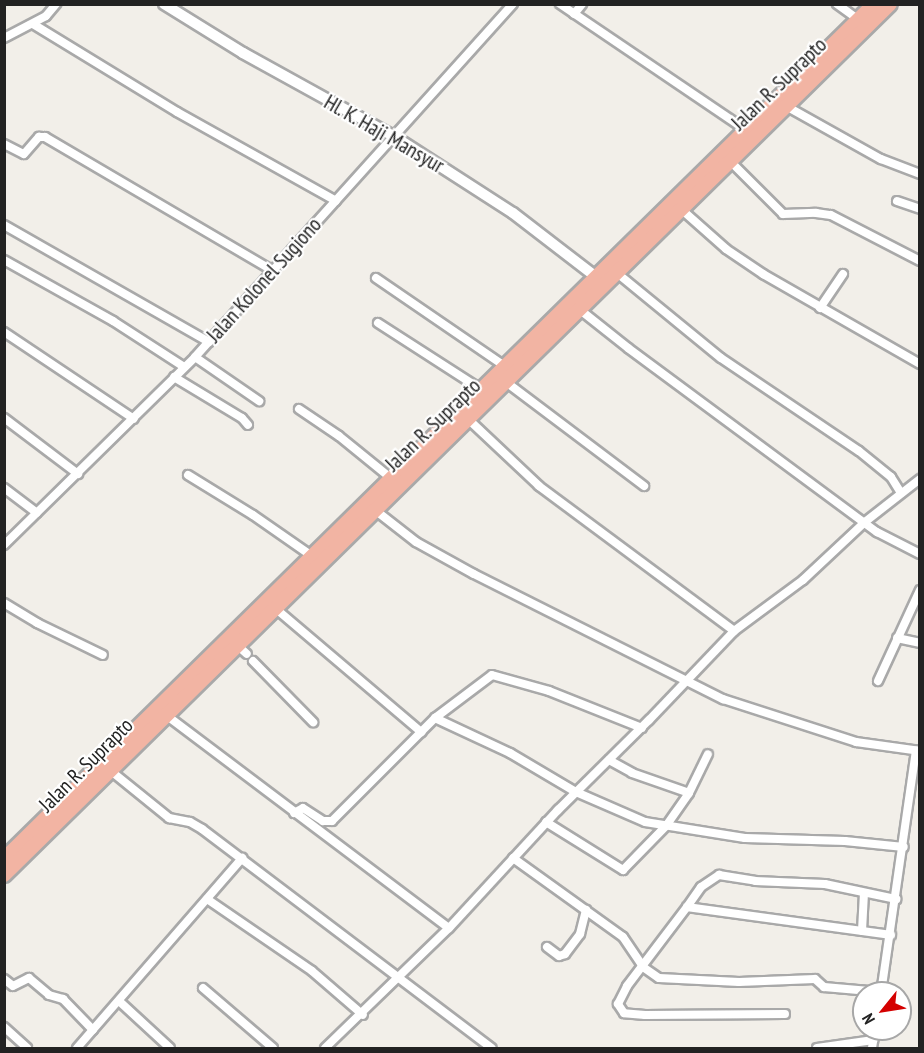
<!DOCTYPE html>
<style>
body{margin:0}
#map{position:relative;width:924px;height:1053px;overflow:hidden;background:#f2efe9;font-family:"PT Sans Narrow",sans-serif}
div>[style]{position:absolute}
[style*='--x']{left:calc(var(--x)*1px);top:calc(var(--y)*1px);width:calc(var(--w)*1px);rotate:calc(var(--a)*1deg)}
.roads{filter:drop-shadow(2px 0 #a9a9a9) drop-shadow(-2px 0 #a9a9a9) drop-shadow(0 2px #a9a9a9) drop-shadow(0 -2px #a9a9a9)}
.minor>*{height:8px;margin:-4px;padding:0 4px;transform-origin:4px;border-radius:4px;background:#fff}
.tertiary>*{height:10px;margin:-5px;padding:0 5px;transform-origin:5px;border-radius:5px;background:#fff}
.trunk>*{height:14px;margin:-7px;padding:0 7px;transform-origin:7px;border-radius:7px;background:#f2b4a3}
span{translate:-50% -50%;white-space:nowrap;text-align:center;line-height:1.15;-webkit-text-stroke:4.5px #fff;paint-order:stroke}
.street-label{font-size:21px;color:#222}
.frame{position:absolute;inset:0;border:6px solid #222;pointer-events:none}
.north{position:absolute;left:852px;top:981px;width:60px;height:60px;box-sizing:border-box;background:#fff;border:2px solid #a7a7a7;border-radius:50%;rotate:240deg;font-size:16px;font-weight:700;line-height:24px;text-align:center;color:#222}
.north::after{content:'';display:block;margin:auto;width:21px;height:27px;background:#d40000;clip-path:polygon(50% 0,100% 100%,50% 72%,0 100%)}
</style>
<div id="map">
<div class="roads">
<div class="minor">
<div style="--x:560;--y:4;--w:225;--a:34.1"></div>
<div style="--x:837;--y:4;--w:27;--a:36"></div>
<div style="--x:574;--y:14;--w:13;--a:-51"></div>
<div style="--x:33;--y:24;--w:169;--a:31.4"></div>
<div style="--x:177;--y:112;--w:182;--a:29.2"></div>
<div style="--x:4;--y:38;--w:47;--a:-27.6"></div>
<div style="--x:46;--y:16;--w:16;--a:-50"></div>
<div style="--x:786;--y:106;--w:109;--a:29.2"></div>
<div style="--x:881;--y:159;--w:42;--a:21"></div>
<div style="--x:4;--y:144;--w:22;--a:27"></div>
<div style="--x:24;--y:154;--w:23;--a:-49"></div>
<div style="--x:39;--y:137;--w:6;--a:0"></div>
<div style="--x:45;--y:137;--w:263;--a:30.4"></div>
<div style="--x:730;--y:161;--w:75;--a:45"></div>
<div style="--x:783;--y:214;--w:33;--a:-2"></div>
<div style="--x:816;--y:213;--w:15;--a:8"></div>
<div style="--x:831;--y:215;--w:100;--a:27.3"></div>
<div style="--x:897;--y:201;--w:24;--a:19"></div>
<div style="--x:681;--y:209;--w:60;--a:41.6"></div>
<div style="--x:726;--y:249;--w:45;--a:34"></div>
<div style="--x:763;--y:274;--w:181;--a:29.8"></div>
<div style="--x:4;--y:225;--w:236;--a:29.7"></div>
<div style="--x:4;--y:260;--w:125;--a:29.2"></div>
<div style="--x:113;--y:321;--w:85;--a:32.9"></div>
<div style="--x:617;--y:273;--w:134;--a:39.3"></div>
<div style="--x:721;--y:358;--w:166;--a:34"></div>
<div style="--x:859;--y:451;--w:41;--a:39.1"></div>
<div style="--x:891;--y:477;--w:19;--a:58"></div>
<div style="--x:376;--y:278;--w:158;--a:34.4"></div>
<div style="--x:820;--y:308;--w:41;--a:-55.9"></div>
<div style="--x:579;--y:309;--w:63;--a:38.5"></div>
<div style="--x:628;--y:348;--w:310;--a:36.5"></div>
<div style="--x:877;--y:532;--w:48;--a:27.1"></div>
<div style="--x:378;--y:323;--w:124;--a:32.8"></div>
<div style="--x:4;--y:332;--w:156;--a:33.8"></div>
<div style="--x:195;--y:357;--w:78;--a:34.5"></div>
<div style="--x:174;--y:377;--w:79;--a:31.1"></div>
<div style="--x:242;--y:418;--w:9;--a:49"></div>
<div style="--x:506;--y:382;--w:173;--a:37"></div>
<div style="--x:299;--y:409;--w:48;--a:34"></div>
<div style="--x:339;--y:436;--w:68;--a:39.1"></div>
<div style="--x:4;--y:418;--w:93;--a:37.1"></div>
<div style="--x:468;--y:419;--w:98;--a:43.3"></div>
<div style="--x:539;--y:486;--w:243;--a:36.6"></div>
<div style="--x:188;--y:475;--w:76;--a:31.6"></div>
<div style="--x:253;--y:515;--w:72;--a:34.8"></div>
<div style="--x:4;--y:488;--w:41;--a:37.1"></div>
<div style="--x:375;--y:510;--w:52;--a:38"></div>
<div style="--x:416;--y:542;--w:66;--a:28.9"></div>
<div style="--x:474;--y:574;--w:279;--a:26.7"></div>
<div style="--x:723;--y:699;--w:140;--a:17.9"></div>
<div style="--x:856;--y:742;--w:65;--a:8"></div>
<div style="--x:4;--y:545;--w:268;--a:-44.5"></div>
<div style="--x:195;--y:357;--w:475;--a:-48"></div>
<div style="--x:4;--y:603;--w:39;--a:31"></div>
<div style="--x:37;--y:623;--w:73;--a:25.9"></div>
<div style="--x:275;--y:608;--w:192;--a:40.3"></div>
<div style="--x:897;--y:638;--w:24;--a:12"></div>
<div style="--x:237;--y:645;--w:13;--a:42"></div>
<div style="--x:253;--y:661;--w:86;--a:45.5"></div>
<div style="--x:878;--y:681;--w:100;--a:-65.2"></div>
<div style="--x:166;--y:715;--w:354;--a:37"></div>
<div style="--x:435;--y:718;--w:71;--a:-37"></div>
<div style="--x:492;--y:675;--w:59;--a:15.7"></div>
<div style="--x:549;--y:691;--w:100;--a:21.7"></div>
<div style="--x:609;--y:760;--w:26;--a:29"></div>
<div style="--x:632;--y:773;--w:60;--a:19.3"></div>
<div style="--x:111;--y:771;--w:75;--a:39"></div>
<div style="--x:169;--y:818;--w:21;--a:11"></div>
<div style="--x:190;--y:822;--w:14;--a:30"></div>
<div style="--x:202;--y:829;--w:363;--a:37.1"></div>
<div style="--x:294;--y:813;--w:10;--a:-29"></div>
<div style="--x:303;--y:808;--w:24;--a:33"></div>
<div style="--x:323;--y:821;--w:9;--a:0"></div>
<div style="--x:332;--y:821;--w:146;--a:-45"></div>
<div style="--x:435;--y:718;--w:83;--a:25"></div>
<div style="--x:510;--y:753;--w:77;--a:30.6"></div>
<div style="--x:576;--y:792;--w:75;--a:23.5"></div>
<div style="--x:645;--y:822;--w:101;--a:9.1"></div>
<div style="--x:745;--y:838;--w:100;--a:1.7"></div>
<div style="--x:845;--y:841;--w:59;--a:5.8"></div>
<div style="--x:546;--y:822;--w:91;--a:31.9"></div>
<div style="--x:623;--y:870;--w:62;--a:-45.7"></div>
<div style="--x:666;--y:826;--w:40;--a:-55.1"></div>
<div style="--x:689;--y:793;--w:43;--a:-64"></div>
<div style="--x:513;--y:858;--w:135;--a:35.7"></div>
<div style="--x:623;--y:937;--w:36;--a:56"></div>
<div style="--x:643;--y:967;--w:19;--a:35"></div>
<div style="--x:659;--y:978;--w:80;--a:2.9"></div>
<div style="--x:739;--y:982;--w:76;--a:-2.3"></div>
<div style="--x:815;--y:979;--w:12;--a:42"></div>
<div style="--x:824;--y:987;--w:57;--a:5"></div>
<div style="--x:207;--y:899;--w:127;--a:34.4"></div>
<div style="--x:312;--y:971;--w:67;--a:40.8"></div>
<div style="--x:687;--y:907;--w:24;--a:-55"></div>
<div style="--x:701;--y:887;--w:22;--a:-34"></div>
<div style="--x:719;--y:875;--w:36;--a:9"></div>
<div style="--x:755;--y:881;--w:70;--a:2.5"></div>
<div style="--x:825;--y:884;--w:73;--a:11.9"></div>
<div style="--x:862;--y:931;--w:38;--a:-87"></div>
<div style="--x:547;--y:947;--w:15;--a:37"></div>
<div style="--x:559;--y:956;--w:6;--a:-18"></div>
<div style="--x:565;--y:954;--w:25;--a:-53"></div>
<div style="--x:580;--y:934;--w:25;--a:-76"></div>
<div style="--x:4;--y:979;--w:11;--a:38"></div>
<div style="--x:13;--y:986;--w:18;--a:-27"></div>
<div style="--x:29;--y:978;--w:26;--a:40"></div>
<div style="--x:49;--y:995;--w:15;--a:16"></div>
<div style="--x:63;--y:999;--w:43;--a:45.9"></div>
<div style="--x:203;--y:988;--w:92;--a:40.6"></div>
<div style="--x:881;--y:993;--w:245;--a:-81.8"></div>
<div style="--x:119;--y:1001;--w:69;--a:42.7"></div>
<div style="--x:785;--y:1014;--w:140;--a:179.6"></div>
<div style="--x:645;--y:1015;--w:21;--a:-175"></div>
<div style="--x:624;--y:1013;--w:11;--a:-124"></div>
<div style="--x:618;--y:1004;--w:20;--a:-63"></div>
<div style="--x:627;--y:986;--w:99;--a:-52.8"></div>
<div style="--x:687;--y:907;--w:206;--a:7.8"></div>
<div style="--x:4;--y:1027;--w:31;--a:42"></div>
<div style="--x:77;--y:1048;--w:252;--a:-49"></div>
<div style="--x:325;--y:1048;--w:173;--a:-44.1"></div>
<div style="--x:449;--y:928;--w:161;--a:-47.3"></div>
<div style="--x:558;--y:810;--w:128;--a:-44.7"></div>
<div style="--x:649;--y:720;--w:123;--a:-46.3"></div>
<div style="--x:734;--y:631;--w:86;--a:-36.5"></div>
<div style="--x:803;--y:580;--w:85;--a:-43.1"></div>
<div style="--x:865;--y:522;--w:70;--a:-38"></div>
<div style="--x:817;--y:1048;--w:57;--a:-8.1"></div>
<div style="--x:872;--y:1048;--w:19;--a:-81"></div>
</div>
<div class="tertiary">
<div style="--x:164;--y:4;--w:93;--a:31.8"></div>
<div style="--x:243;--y:53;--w:174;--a:28.9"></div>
<div style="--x:395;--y:137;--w:140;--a:32.8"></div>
<div style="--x:513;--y:213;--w:105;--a:37.6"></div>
</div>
<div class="trunk">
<div style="--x:4;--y:859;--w:1220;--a:-44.5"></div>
<div style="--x:4;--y:875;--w:1242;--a:-44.51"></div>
</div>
</div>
<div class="street-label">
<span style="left:779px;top:84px;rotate:-44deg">Jalan R. Suprapto</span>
<span style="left:384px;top:134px;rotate:30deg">Hl. K. Haji Mansyur</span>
<span style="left:264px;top:280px;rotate:-48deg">Jalan Kolonel Sugiono</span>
<span style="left:433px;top:425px;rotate:-44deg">Jalan R. Suprapto</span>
<span style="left:86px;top:765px;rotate:-45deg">Jalan R. Suprapto</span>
</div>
<div class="frame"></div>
<div class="north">N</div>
</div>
